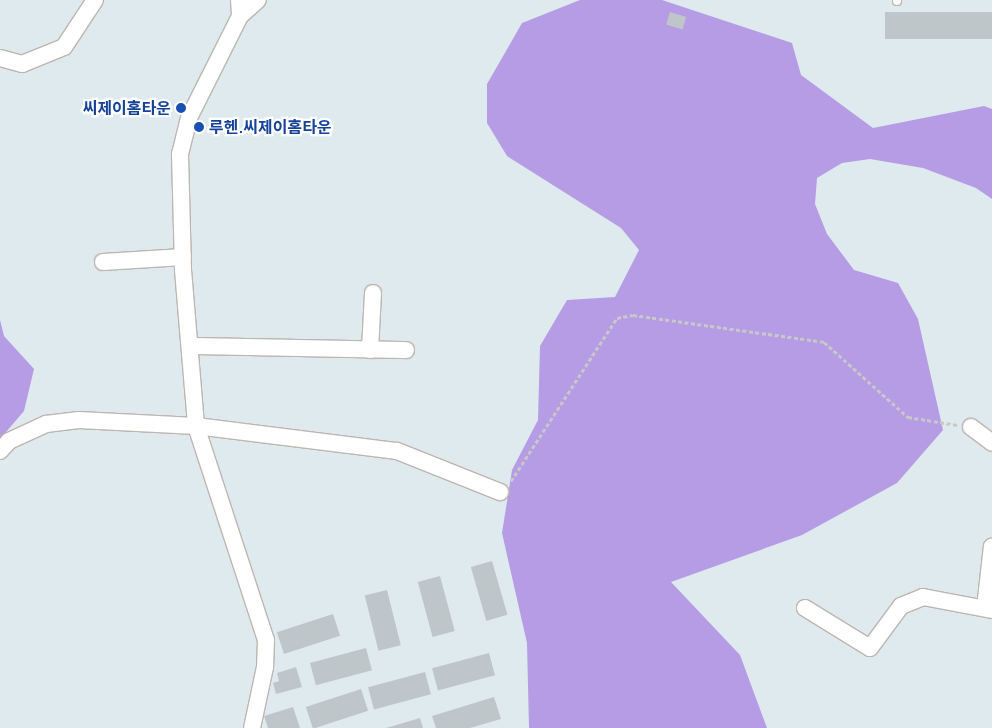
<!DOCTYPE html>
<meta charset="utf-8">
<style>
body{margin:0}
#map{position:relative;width:992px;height:728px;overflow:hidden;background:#dfeaee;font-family:Manrope,"Noto Sans KR",sans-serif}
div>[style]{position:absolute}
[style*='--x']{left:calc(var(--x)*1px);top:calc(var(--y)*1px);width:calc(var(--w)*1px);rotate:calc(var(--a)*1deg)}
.green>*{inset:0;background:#b59ce4}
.building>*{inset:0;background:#bfc6ca;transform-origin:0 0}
.path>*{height:3px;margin-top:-1.5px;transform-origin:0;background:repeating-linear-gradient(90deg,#c8c8c8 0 4px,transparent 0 6.5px)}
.roads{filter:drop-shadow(1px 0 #bdb6af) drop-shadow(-1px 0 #bdb6af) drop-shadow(0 1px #bdb6af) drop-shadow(0 -1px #bdb6af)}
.service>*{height:8px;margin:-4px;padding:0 4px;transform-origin:4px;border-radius:4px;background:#fff}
.minor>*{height:16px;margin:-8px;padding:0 8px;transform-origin:8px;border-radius:8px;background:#fff}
.dots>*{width:14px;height:14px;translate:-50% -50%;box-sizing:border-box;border:2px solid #fff;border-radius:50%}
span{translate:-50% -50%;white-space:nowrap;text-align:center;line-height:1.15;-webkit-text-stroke:4.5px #fff;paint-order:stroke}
.transit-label{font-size:16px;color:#164399;font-weight:700}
.right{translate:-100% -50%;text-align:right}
.left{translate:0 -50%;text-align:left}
</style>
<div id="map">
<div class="green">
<div style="clip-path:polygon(580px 0,662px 0,792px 43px,801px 75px,873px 128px,984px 106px,992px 109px,992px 199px,976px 188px,923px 168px,870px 159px,842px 163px,817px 178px,815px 204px,827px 234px,854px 270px,898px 283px,918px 319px,943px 430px,897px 483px,802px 535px,671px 582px,740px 655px,767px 728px,529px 728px,527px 643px,502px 533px,512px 470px,538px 420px,540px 346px,567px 300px,615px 297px,639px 250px,621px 228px,507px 156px,487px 123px,487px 84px,522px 23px)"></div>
<div style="clip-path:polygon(0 320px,4px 336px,34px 369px,24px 411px,0 439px)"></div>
</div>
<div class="building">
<div style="left:670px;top:12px;width:17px;height:13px;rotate:17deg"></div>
<div style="left:992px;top:12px;width:27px;height:107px;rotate:90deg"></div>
<div style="left:492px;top:561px;width:56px;height:22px;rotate:74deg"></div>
<div style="left:440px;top:576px;width:57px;height:23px;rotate:75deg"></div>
<div style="left:387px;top:590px;width:57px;height:23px;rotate:76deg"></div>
<div style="left:333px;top:614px;width:23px;height:59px;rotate:72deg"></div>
<div style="left:366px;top:648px;width:23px;height:58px;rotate:75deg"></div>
<div style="left:489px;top:653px;width:23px;height:59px;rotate:75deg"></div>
<div style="clip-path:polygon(296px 667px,302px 687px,276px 694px,273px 683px,279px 681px,277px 673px)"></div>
<div style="left:425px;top:672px;width:23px;height:59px;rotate:75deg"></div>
<div style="left:361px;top:689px;width:23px;height:58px;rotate:72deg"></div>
<div style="clip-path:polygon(494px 697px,501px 719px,470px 728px,436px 728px,432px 716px)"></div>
<div style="clip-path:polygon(293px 707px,300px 728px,268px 728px,264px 716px)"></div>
<div style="clip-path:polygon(420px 718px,423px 728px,386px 728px)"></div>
</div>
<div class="path">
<div style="--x:511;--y:481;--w:194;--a:-57"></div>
<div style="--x:617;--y:318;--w:16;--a:-11"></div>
<div style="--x:633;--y:315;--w:193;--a:8"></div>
<div style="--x:824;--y:342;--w:113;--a:41.8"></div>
<div style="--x:908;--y:417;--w:50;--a:9.3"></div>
</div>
<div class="roads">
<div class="service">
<div style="--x:897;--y:0;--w:1;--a:90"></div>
</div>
<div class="minor">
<div style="--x:239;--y:0;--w:16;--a:86"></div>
<div style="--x:240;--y:16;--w:114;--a:116.6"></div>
<div style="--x:189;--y:118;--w:37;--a:104"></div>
<div style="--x:180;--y:154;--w:116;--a:88.5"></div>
<div style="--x:183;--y:270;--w:157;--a:85.2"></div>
<div style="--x:196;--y:426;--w:225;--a:71.9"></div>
<div style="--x:266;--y:640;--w:27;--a:92"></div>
<div style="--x:265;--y:667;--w:62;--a:102"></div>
<div style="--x:240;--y:16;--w:24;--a:-42"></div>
<div style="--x:0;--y:58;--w:23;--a:15"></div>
<div style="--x:22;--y:64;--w:45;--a:-22"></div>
<div style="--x:64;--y:47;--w:56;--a:-56.6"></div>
<div style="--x:103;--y:262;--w:80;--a:-3.6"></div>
<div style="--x:191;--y:346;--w:215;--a:1.1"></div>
<div style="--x:370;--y:350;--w:57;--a:-87"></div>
<div style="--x:971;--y:427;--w:26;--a:37"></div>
<div style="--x:0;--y:451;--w:13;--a:-48"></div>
<div style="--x:9;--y:441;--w:41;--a:-24.7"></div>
<div style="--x:46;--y:424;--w:33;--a:-7"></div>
<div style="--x:79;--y:420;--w:117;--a:2.9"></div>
<div style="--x:196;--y:426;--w:203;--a:7.1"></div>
<div style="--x:397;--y:451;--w:111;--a:21.7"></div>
<div style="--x:805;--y:608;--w:76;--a:31.6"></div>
<div style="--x:870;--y:648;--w:52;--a:-53.6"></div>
<div style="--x:901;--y:606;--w:24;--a:-22"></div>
<div style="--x:923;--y:597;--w:70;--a:10.7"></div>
<div style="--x:985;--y:608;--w:62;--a:-83.6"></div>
</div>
</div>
<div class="dots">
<div style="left:181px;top:108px;background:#1a4fb4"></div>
<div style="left:199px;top:127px;background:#1a4fb4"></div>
</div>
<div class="transit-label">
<span class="right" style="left:171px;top:108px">씨제이홈타운</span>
<span class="left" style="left:209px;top:127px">루헨.씨제이홈타운</span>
</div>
</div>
